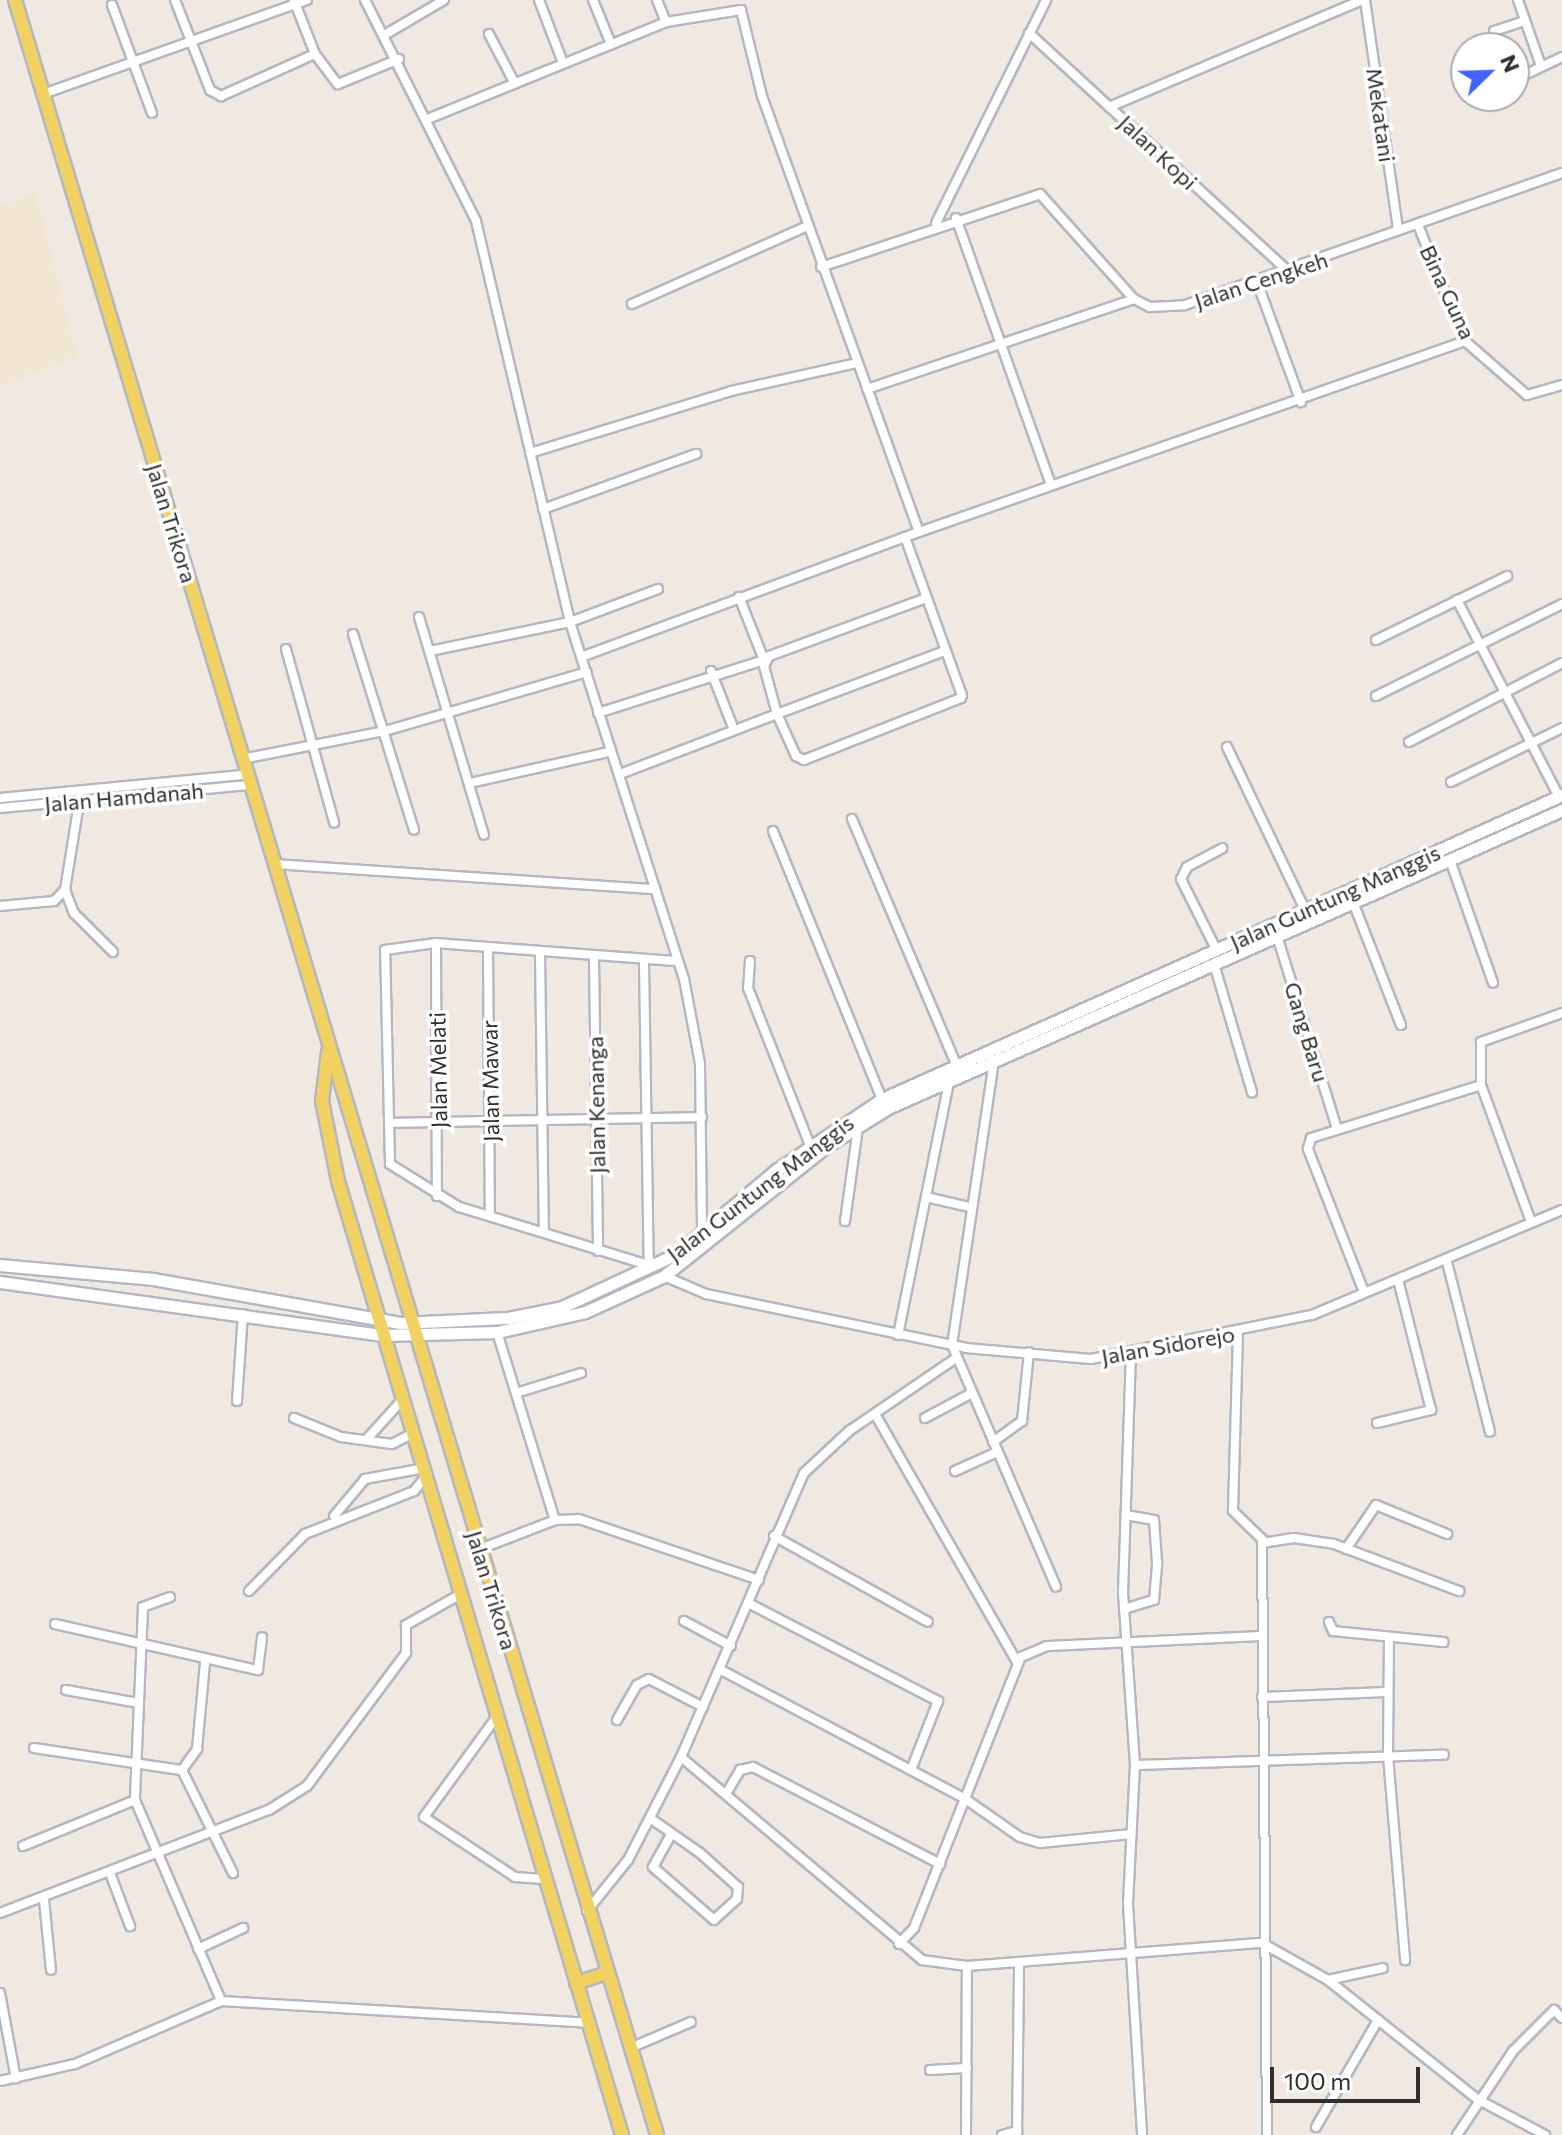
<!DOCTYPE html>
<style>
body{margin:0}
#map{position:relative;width:1562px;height:2135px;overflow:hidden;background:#efe9e1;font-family:Commissioner,sans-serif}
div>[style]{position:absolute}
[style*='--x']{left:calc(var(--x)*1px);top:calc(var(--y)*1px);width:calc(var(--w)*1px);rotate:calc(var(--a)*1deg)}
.education>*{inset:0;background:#f0e6d1}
.roads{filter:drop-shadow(2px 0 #b4b7c1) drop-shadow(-2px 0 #b4b7c1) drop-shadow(0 2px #b4b7c1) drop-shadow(0 -2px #b4b7c1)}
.street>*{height:8px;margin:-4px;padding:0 4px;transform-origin:4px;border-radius:4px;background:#fff}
.secondary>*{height:11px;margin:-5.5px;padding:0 5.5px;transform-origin:5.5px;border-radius:5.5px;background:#fff}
.primary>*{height:12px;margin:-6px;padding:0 6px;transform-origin:6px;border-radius:6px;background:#f2d163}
span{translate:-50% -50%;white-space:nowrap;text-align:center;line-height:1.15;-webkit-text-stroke:7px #fff;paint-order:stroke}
.street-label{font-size:22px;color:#2e2e2e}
.north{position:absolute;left:1450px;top:32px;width:80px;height:80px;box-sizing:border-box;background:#fff;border:2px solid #ababab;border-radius:50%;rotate:67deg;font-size:22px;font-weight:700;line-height:32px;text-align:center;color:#2e2e2e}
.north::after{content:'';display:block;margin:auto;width:28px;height:36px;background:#4264fb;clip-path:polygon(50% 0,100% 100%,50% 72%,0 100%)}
.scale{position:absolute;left:1270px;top:2067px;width:150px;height:36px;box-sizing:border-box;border:4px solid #2e2e2e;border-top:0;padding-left:10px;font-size:24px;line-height:28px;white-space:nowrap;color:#2e2e2e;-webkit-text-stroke:6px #fff;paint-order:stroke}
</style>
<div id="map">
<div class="education">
<div style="clip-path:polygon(35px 192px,77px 356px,0 387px,0 207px)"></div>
</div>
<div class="roads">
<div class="street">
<div style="--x:175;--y:0;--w:97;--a:68.7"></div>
<div style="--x:210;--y:90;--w:13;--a:29"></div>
<div style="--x:221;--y:96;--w:103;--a:-24.1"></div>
<div style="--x:315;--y:54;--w:58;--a:-111.3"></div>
<div style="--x:365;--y:0;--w:247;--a:63.3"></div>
<div style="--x:476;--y:221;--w:412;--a:76.8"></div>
<div style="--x:570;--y:622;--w:375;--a:72.3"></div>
<div style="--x:684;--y:979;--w:86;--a:79.3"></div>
<div style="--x:700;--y:1064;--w:170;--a:89.3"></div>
<div style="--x:539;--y:0;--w:67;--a:69.1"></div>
<div style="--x:593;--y:0;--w:48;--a:67.8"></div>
<div style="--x:657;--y:0;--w:24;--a:68"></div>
<div style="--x:1365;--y:0;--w:232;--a:81.8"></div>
<div style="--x:1518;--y:0;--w:70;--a:70.8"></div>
<div style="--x:112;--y:5;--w:115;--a:69.7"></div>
<div style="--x:1494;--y:31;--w:33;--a:-18"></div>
<div style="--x:1029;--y:33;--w:352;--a:42.6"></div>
<div style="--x:386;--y:34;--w:67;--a:-30.4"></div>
<div style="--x:489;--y:34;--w:56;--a:62.5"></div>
<div style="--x:315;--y:54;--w:38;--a:53"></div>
<div style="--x:338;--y:84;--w:66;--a:-22.3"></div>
<div style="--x:1514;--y:80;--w:53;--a:-25.6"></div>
<div style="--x:43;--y:94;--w:280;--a:-19.6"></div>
<div style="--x:1109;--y:107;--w:275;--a:-22.9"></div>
<div style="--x:430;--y:118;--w:255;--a:-22.1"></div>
<div style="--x:666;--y:22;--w:76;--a:-9.1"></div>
<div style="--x:741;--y:10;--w:89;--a:76.3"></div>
<div style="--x:762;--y:96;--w:463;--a:70.2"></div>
<div style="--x:919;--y:532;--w:360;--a:159.7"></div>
<div style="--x:956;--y:218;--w:283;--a:70.4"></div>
<div style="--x:936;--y:223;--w:249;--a:-63.7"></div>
<div style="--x:1418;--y:225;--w:125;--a:67.9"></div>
<div style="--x:1465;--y:341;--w:82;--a:41.1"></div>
<div style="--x:1527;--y:395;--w:36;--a:-16"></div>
<div style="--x:821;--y:267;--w:231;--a:-18.4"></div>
<div style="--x:1040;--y:194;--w:141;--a:48.2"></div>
<div style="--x:1134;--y:299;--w:18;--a:27"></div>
<div style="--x:1150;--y:307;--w:35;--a:-3"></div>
<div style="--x:1185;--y:305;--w:399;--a:-19.3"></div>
<div style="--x:1257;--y:282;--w:128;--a:69.9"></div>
<div style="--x:632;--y:304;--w:192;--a:-24"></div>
<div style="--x:867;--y:389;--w:282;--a:-18.6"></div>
<div style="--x:530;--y:453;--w:210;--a:-17.1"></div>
<div style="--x:731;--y:391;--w:129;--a:-12.5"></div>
<div style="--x:543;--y:509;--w:163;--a:-19.8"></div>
<div style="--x:919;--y:532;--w:578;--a:-19.28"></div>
<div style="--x:905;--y:537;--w:168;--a:70.2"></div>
<div style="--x:962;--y:695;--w:3;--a:108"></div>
<div style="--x:961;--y:698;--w:169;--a:158.5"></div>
<div style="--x:804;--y:760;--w:9;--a:-153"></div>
<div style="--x:796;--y:756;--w:46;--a:-114.3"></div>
<div style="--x:777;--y:714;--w:179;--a:-20.6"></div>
<div style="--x:1457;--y:600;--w:222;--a:62.6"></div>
<div style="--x:419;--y:617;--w:227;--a:73.4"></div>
<div style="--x:353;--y:634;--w:205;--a:72.7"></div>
<div style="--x:1376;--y:640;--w:146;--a:-26"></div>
<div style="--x:286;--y:649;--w:180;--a:74.5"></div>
<div style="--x:430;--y:651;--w:143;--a:-11.7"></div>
<div style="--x:570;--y:622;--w:94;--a:-20.6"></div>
<div style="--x:711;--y:671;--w:63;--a:68.7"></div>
<div style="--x:1376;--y:696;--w:208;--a:-26.3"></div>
<div style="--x:598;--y:713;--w:174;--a:-17.7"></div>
<div style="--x:764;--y:660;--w:68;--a:-111.6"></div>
<div style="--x:1409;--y:742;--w:172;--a:-27.3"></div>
<div style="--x:1227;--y:747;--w:181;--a:64.4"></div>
<div style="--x:242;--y:759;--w:146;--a:-11.1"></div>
<div style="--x:385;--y:731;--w:210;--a:-16.3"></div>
<div style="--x:620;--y:774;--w:168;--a:-20.9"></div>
<div style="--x:777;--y:714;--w:50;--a:-105.2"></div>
<div style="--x:764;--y:666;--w:11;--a:-63"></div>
<div style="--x:769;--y:656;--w:168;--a:-20.2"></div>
<div style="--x:1451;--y:782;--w:123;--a:-25.9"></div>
<div style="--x:470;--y:783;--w:142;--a:-12.6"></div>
<div style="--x:80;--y:797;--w:94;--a:99.2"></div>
<div style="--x:65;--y:890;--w:25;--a:69"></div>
<div style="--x:74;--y:913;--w:55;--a:45"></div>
<div style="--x:0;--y:798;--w:246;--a:-5.4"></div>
<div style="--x:0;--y:808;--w:250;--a:-5.3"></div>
<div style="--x:852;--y:819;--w:266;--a:67"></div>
<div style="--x:773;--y:831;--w:289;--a:67.9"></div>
<div style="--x:1450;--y:860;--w:130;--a:70.7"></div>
<div style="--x:274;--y:864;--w:382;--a:3.8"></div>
<div style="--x:1353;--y:902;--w:132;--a:68.7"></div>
<div style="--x:0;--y:906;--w:54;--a:-5.3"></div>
<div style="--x:54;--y:901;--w:16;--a:-45"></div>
<div style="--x:1277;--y:936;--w:202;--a:72.7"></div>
<div style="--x:436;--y:943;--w:253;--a:89.8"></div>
<div style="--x:488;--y:947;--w:268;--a:89.6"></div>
<div style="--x:1216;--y:949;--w:78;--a:-116.6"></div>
<div style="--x:1181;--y:879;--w:13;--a:-63"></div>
<div style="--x:1187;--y:867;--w:40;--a:-28"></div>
<div style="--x:540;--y:954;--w:275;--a:89.2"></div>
<div style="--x:594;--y:959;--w:292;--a:89.2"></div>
<div style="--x:750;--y:961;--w:27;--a:94"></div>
<div style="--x:748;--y:988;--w:169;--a:68.5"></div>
<div style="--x:644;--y:963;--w:303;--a:89.1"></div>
<div style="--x:1214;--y:964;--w:134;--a:73.5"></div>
<div style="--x:994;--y:1061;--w:287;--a:98.4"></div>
<div style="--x:952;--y:1345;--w:263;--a:66.7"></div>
<div style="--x:1481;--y:1085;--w:43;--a:-90"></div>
<div style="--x:1481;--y:1042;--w:86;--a:-19.7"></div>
<div style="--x:390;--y:1123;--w:312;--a:-1.1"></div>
<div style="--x:926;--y:1197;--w:44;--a:13.1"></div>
<div style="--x:845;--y:1221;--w:95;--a:-82.1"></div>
<div style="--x:1447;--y:1262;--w:175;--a:75.8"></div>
<div style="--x:648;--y:1265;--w:198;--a:-162.9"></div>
<div style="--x:459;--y:1207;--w:81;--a:-148.1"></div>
<div style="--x:390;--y:1164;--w:214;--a:-91.3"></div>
<div style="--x:385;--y:950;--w:51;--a:-7.8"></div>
<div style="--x:436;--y:943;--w:242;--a:4.3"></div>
<div style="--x:664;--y:1276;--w:46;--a:23.2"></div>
<div style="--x:706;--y:1294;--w:266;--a:11.7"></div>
<div style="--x:966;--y:1348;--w:125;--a:5"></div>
<div style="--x:1091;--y:1359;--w:225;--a:-11.3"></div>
<div style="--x:1312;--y:1315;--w:271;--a:-22.8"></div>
<div style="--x:1364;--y:1292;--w:154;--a:-111.4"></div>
<div style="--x:1308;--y:1149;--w:11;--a:-75"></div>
<div style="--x:1311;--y:1138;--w:178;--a:-17.3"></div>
<div style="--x:1481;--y:1085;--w:143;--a:69.9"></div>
<div style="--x:497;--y:1332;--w:197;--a:72.9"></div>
<div style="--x:1238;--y:1332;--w:179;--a:91.6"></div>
<div style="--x:1233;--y:1511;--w:43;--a:44.1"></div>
<div style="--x:898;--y:1335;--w:259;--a:-78.6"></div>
<div style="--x:1131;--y:1352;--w:241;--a:91.9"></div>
<div style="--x:1123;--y:1593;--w:172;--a:86"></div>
<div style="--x:1135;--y:1765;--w:139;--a:92.9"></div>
<div style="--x:1128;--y:1904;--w:231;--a:86.5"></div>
<div style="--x:516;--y:1393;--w:68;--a:-17.1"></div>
<div style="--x:237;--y:1401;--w:87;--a:-86.1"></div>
<div style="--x:875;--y:1414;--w:286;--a:60.2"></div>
<div style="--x:294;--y:1418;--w:51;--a:22"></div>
<div style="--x:341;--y:1437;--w:51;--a:7.8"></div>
<div style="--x:392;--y:1444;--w:25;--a:-27"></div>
<div style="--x:925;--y:1418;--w:53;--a:-28"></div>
<div style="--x:1377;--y:1423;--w:56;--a:-13.5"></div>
<div style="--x:1431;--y:1410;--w:134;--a:-104.2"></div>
<div style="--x:366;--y:1440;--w:55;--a:-47.9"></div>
<div style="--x:993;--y:1442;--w:36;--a:-36"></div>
<div style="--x:1022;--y:1421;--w:69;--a:-84.2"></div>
<div style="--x:955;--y:1471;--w:46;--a:-24.3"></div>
<div style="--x:334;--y:1516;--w:48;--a:-50"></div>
<div style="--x:365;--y:1479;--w:61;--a:-10.4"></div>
<div style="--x:774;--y:1536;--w:176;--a:29.2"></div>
<div style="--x:480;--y:1549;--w:80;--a:-21.1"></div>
<div style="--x:555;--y:1520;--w:24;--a:-2"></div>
<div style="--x:579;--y:1519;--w:190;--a:18.7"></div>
<div style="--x:1346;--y:1549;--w:53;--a:-55.7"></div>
<div style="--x:1376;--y:1505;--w:77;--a:22.2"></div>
<div style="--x:249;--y:1591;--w:80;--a:-45.5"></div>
<div style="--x:305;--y:1534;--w:117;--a:-21.5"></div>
<div style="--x:414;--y:1491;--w:21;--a:-51"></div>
<div style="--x:170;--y:1597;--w:29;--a:160"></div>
<div style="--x:143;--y:1607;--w:193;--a:92.4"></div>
<div style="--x:135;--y:1800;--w:219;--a:66.8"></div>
<div style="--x:748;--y:1603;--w:214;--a:27.3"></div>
<div style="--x:938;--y:1701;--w:74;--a:111.4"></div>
<div style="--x:1124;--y:1609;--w:31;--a:-17"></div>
<div style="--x:1154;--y:1600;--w:38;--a:-85"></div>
<div style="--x:1157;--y:1562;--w:42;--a:-94.1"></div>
<div style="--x:1154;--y:1520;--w:27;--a:-170"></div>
<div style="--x:684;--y:1621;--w:53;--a:28"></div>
<div style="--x:1329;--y:1622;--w:10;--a:66"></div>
<div style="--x:1333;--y:1631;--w:111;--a:5.7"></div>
<div style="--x:55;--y:1624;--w:208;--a:12.8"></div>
<div style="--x:258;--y:1670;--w:33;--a:-83"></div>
<div style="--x:1389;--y:1638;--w:118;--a:90.5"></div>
<div style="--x:1388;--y:1756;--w:205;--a:85.2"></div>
<div style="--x:721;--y:1670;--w:275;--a:27.8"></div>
<div style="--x:964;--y:1798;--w:68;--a:34.9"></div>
<div style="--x:1020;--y:1837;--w:21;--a:17"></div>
<div style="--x:1040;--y:1843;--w:92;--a:-5.6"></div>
<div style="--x:66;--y:1690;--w:73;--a:10.2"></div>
<div style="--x:1262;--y:1697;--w:126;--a:-2.3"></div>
<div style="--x:498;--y:1715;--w:126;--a:126"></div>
<div style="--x:424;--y:1817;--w:109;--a:33.4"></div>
<div style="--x:515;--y:1877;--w:31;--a:4"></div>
<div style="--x:617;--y:1720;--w:40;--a:-60.3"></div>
<div style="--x:637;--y:1685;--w:13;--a:-27"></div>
<div style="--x:649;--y:1679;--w:61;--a:27.4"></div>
<div style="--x:34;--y:1748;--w:150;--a:8.5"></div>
<div style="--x:182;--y:1770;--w:115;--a:63.7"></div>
<div style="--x:681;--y:1757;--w:315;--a:40.1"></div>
<div style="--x:922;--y:1960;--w:45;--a:7.6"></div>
<div style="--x:967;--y:1966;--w:296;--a:-4.5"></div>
<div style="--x:1262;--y:1943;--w:76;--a:29.3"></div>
<div style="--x:1328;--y:1980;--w:191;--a:38.6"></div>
<div style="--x:1477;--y:2099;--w:77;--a:27.9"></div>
<div style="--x:1135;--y:1765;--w:309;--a:-1.9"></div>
<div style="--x:182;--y:1770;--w:26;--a:-54"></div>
<div style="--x:197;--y:1749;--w:87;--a:-84.7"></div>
<div style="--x:727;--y:1792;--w:26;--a:-59"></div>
<div style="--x:740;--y:1770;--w:13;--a:-13"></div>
<div style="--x:753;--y:1767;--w:211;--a:27.4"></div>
<div style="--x:650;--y:1818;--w:61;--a:35"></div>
<div style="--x:700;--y:1853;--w:51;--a:41.8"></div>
<div style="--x:738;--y:1887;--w:12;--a:95"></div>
<div style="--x:737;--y:1899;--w:31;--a:138"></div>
<div style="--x:714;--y:1920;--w:81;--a:-139"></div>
<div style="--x:653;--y:1867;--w:38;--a:-61"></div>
<div style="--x:23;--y:1846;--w:121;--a:-22.3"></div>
<div style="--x:110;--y:1873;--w:57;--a:69.3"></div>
<div style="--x:44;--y:1900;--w:70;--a:84.3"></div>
<div style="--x:587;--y:1911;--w:65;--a:-51.2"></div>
<div style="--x:628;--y:1860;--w:116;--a:-62.8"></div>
<div style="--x:681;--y:1757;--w:309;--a:-66.6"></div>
<div style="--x:804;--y:1473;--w:62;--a:-43"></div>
<div style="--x:849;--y:1431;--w:130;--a:-34.3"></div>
<div style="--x:0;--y:1913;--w:288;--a:-21"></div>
<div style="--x:269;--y:1810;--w:45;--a:-32.3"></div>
<div style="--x:307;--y:1786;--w:166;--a:-53.3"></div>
<div style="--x:406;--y:1653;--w:28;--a:-90"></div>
<div style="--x:406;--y:1625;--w:63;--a:-29.4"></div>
<div style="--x:899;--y:1944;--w:22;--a:-47"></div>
<div style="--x:914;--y:1928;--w:291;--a:-68.5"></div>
<div style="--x:1021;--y:1657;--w:28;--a:-23"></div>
<div style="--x:1047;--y:1646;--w:215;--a:-2.7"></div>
<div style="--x:198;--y:1949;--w:50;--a:-25"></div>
<div style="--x:1328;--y:1980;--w:56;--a:-12.3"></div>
<div style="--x:0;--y:1993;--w:87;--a:79.5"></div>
<div style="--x:630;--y:2048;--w:66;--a:-23.1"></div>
<div style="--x:930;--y:2070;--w:37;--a:-3"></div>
<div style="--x:0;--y:2081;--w:77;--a:-12.8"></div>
<div style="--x:75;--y:2064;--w:159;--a:-23.3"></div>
<div style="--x:221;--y:2001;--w:368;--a:3.4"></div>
<div style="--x:1316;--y:2127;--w:124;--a:-59.9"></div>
<div style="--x:966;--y:2135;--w:169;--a:-89.7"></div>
<div style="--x:1002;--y:2135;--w:16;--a:-15"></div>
<div style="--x:1017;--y:2135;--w:172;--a:-89.3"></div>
<div style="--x:1267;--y:2135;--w:592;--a:-90.48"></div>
<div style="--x:1262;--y:1543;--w:32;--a:-9"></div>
<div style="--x:1294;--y:1538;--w:40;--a:8.5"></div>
<div style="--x:1334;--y:1544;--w:134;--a:20.6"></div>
<div style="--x:1457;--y:2135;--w:101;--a:-56.3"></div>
<div style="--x:1513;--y:2051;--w:58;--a:-45"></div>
<div style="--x:1554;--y:2010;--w:11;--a:45"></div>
</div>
<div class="secondary">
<div style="--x:0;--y:1265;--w:154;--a:5.2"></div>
<div style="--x:153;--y:1279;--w:251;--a:10.1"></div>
<div style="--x:400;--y:1323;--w:108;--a:-2.7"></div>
<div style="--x:508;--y:1318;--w:55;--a:-11.5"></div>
<div style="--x:562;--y:1307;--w:126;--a:-24.9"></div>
<div style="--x:676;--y:1254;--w:131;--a:-40"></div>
<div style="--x:776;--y:1170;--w:128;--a:-33.8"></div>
<div style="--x:882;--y:1099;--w:745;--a:-24.09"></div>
<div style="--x:0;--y:1282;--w:388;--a:7.9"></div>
<div style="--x:384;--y:1335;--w:113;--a:-1.5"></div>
<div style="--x:497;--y:1332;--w:90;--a:-12.8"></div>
<div style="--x:585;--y:1312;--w:87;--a:-24.5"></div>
<div style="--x:664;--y:1276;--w:208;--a:-38.6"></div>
<div style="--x:827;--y:1146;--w:72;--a:-31.9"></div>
<div style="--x:888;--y:1108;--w:737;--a:-23.85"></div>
</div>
<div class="primary">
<div style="--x:15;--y:0;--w:2229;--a:73.26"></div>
<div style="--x:328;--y:1052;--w:49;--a:97"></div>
<div style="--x:322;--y:1101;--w:82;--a:78.7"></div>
<div style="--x:338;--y:1181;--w:995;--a:73.42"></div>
<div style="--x:576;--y:1983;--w:32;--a:-18"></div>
</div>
</div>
<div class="street-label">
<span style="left:1381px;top:115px;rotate:82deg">Mekatani</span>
<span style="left:1158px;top:152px;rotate:43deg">Jalan Kopi</span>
<span style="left:1261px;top:280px;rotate:-18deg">Jalan Cengkeh</span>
<span style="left:1448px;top:292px;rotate:65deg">Bina Guna</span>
<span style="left:172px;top:523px;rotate:73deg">Jalan Trikora</span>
<span style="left:124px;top:797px;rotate:-5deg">Jalan Hamdanah</span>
<span style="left:1335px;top:897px;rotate:-24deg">Jalan Guntung Manggis</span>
<span style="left:1307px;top:1032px;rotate:73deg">Gang Baru</span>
<span style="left:438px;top:1070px;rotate:-91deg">Jalan Melati</span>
<span style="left:490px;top:1081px;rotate:-91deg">Jalan Mawar</span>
<span style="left:596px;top:1105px;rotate:-91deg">Jalan Kenanga</span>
<span style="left:760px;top:1188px;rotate:-37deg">Jalan Guntung Manggis</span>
<span style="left:1168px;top:1345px;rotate:-10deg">Jalan Sidorejo</span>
<span style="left:492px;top:1590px;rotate:73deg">Jalan Trikora</span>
</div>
<div class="north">N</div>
<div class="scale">100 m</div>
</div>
